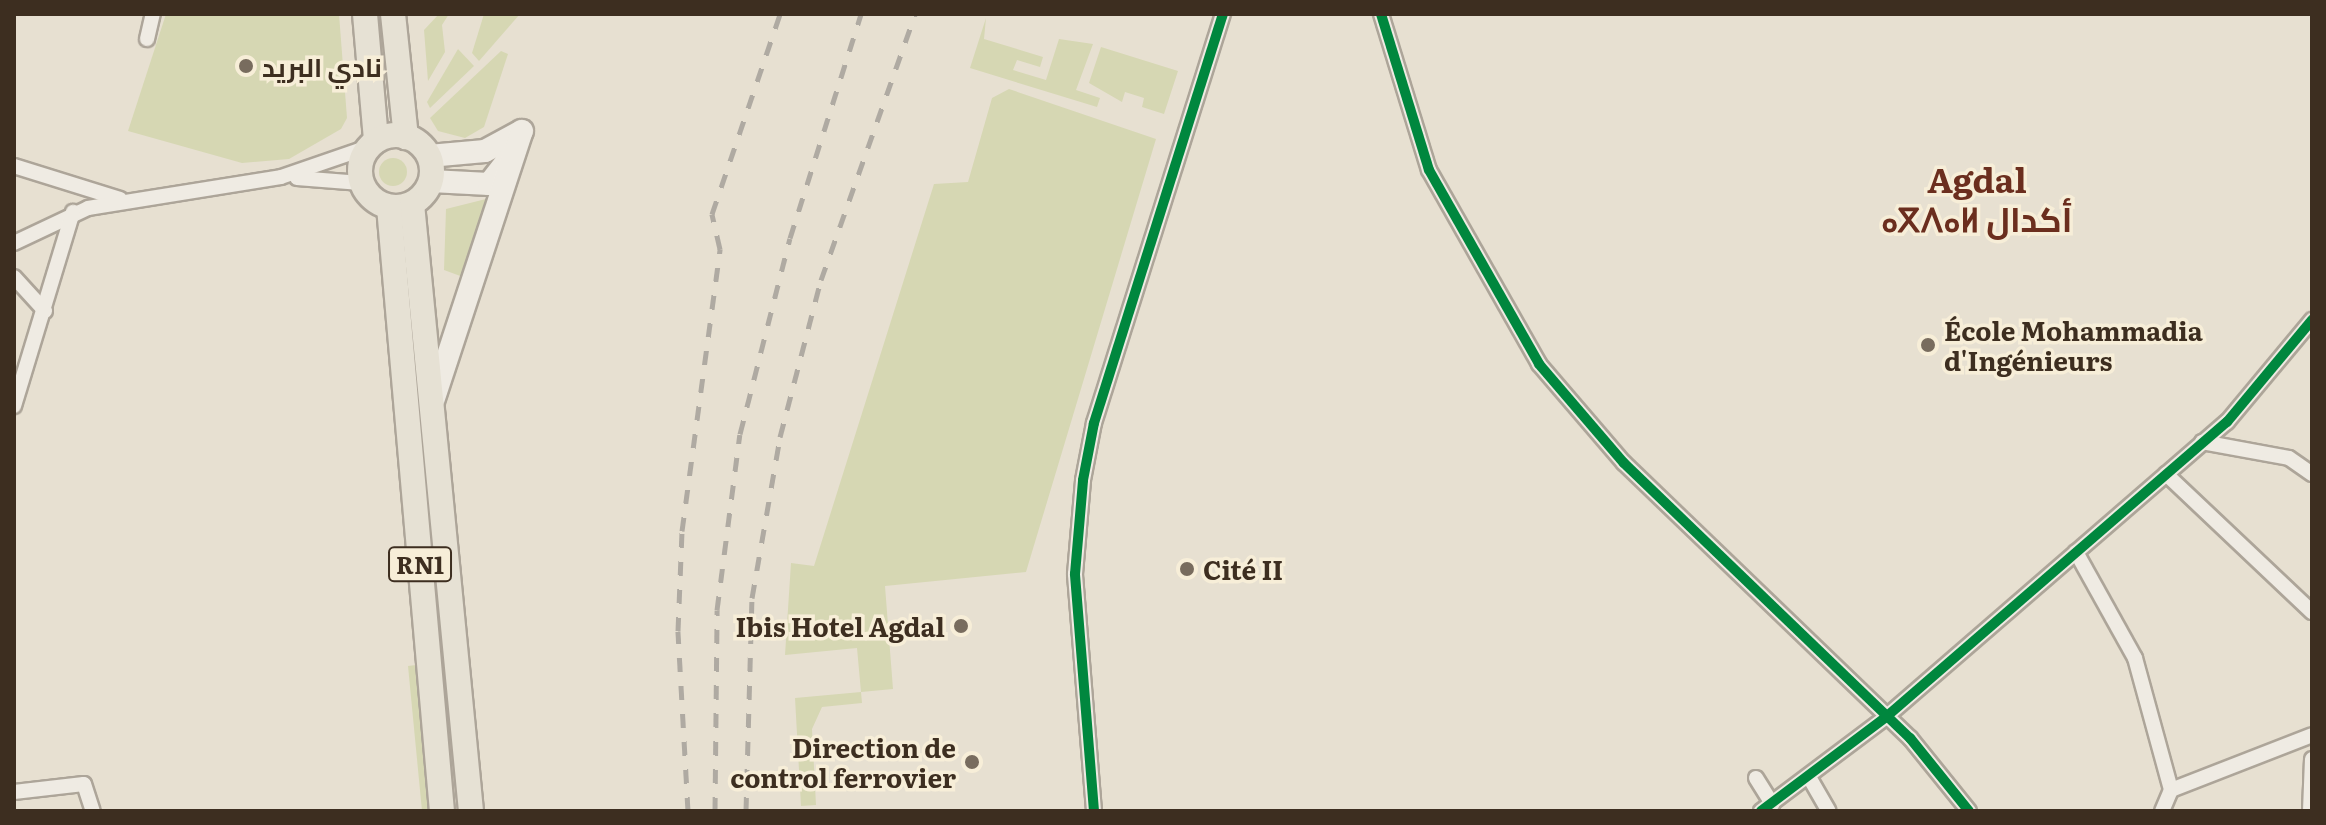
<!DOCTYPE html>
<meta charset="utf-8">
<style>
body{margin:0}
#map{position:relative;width:2326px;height:825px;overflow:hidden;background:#e7e0d1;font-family:Literata,Cairo,"Noto Sans Tifinagh",serif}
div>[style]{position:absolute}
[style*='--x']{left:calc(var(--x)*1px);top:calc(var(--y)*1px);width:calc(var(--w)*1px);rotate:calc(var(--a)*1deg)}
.green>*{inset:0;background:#d6d7b3}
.round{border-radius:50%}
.roads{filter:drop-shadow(2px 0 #ada599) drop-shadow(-2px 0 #ada599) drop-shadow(0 2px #ada599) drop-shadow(0 -2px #ada599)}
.street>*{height:14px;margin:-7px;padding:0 7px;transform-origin:7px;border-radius:7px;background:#efebe3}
.secondary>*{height:22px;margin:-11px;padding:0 11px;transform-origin:11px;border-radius:11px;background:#efebe3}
.primary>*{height:24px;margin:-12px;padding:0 12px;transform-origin:12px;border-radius:12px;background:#e6e1d4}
.primary>.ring{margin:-12px;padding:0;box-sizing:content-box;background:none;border:24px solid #e6e1d4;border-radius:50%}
.rail>*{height:5px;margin-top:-2.5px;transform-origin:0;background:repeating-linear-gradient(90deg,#afaaa2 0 14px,transparent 0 28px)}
.cycleway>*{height:10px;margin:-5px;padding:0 5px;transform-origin:5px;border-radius:5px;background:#00873e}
.dots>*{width:22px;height:22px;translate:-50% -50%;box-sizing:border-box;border:4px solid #f7eed8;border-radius:50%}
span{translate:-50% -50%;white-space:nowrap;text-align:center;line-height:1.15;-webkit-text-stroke:7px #f7eed8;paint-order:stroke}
.shield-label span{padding:2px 6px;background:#f7eed8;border:2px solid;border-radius:6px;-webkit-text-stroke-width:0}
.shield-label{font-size:24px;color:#3d2e20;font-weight:700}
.poi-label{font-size:26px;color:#3d2e20;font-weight:700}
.left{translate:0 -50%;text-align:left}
.right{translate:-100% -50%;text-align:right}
.district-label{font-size:34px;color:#6b2e1e;font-weight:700}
.frame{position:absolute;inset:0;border:16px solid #3d2e20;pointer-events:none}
</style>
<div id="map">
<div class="green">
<div style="clip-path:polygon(166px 14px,339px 14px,347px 118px,341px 129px,289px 159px,242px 163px,128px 131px)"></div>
<div style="clip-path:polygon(439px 14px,449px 14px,442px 25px,445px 52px,428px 81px,424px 30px)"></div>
<div style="clip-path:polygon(484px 14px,520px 14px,479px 61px,472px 53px)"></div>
<div style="clip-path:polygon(986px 18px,984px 39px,1043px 57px,1040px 67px,1017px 60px,1013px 70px,1046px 80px,1059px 39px,1093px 44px,1076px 90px,1100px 98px,1097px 107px,970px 68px)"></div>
<div style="clip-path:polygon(1101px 47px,1178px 71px,1164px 114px,1142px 107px,1144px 98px,1125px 92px,1122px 102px,1089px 83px)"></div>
<div style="clip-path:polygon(458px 49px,474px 66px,430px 108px,427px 102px)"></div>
<div style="clip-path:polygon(501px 51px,508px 54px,484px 127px,465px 138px,438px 131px,430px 118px)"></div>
<div style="clip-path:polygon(1009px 89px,1156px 139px,1026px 572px,885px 586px,893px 689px,861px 692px,862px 703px,822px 707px,812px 729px,816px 805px,801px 806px,795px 698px,861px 692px,857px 648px,785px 655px,791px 563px,814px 566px,934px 184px,968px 182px,992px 98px)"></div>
<div class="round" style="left:379px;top:158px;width:28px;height:28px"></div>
<div style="clip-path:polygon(486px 199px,463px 277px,444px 270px,446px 209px)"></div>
<div style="clip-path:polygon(416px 665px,429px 811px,422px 811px,408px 666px)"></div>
</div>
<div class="roads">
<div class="street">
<div style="--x:1381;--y:14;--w:163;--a:72.9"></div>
<div style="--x:1429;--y:170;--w:223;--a:60.4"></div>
<div style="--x:1539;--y:364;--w:130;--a:49.4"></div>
<div style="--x:1624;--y:463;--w:397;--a:43.9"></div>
<div style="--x:1910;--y:738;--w:94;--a:51.1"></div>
<div style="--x:147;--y:39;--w:26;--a:-77"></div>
<div style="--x:14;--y:166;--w:111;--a:17.3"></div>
<div style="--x:297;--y:178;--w:64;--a:4.5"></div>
<div style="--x:14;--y:243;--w:82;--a:-25.3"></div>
<div style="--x:88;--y:208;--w:195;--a:-9.1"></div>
<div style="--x:281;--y:177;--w:92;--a:-19"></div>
<div style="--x:14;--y:277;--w:46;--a:47.6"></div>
<div style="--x:14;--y:406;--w:203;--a:-73.1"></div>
<div style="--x:2202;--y:442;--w:88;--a:10.4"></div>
<div style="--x:2289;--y:458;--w:28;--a:35"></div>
<div style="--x:2166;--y:474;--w:201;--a:43.4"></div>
<div style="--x:2076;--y:552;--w:121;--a:60.9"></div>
<div style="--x:2135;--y:658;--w:137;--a:74.7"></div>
<div style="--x:2171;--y:790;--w:23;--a:113"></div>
<div style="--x:1809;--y:777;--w:39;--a:60"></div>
<div style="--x:1756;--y:778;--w:31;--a:58"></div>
<div style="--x:2171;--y:790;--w:151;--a:-21.3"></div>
<div style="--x:14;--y:792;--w:70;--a:-6.5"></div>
<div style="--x:84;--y:784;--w:28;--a:72"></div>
<div style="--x:1094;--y:811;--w:238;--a:-94.6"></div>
<div style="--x:1075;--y:574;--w:94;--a:-85.1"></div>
<div style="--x:1083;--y:480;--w:58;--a:-79.1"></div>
<div style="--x:1094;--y:423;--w:429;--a:-72.5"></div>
<div style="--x:1761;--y:811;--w:156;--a:-36.9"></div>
<div style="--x:1886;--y:717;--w:451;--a:-40.9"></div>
<div style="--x:2227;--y:422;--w:133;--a:-50.2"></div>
<div style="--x:2310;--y:811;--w:52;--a:-87.8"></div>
</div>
<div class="secondary">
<div style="--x:429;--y:156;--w:56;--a:-5.1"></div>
<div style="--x:485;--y:151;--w:42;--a:-28.4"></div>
<div style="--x:431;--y:181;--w:58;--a:3"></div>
<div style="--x:489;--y:184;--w:31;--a:-52"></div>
<div style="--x:434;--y:398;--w:281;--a:-71.8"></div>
</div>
<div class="primary">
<div style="--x:365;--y:14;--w:127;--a:85"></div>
<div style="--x:393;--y:14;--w:124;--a:84"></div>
<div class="ring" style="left:360px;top:135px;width:48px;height:48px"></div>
<div style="--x:412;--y:204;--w:610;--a:84.45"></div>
<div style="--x:389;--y:207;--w:606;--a:84.99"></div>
</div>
</div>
<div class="rail">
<div style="--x:688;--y:811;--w:180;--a:-93.2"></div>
<div style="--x:678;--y:631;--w:100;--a:-87.7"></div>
<div style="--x:682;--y:531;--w:285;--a:-82.3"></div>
<div style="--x:720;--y:249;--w:36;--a:-103"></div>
<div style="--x:712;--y:214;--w:211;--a:-71.2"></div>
<div style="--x:715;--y:811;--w:201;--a:-89.4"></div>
<div style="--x:717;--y:610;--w:177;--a:-82.6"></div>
<div style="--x:740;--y:434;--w:202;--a:-75.7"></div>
<div style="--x:790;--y:238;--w:235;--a:-72.4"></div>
<div style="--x:746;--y:811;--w:213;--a:-88.4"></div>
<div style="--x:752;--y:598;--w:163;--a:-80.1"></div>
<div style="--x:780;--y:437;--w:162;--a:-75.4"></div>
<div style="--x:821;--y:280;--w:282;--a:-70.5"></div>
</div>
<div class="cycleway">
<div style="--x:1381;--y:14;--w:163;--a:72.9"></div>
<div style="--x:1429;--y:170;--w:223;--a:60.4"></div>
<div style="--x:1539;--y:364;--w:130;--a:49.4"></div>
<div style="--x:1624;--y:463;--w:397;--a:43.9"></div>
<div style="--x:1910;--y:738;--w:94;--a:51.1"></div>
<div style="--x:1094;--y:811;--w:238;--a:-94.6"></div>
<div style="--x:1075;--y:574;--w:94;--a:-85.1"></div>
<div style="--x:1083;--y:480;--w:58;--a:-79.1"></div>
<div style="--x:1094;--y:423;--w:429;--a:-72.5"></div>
<div style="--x:1761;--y:811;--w:156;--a:-36.9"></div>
<div style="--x:1886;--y:717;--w:451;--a:-40.9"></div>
<div style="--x:2227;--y:422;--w:133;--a:-50.2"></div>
</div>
<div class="dots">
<div style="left:246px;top:66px;background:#786c5e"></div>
<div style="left:1928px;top:345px;background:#786c5e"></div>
<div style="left:1187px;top:569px;background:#786c5e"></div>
<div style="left:961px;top:626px;background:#786c5e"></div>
<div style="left:972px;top:762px;background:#786c5e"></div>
</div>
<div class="shield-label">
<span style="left:420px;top:564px">RN1</span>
</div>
<div class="poi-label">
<span class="left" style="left:262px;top:66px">نادي البريد</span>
<span class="left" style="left:1944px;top:345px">École Mohammadia<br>d'Ingénieurs</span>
<span class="left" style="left:1203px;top:569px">Cité II</span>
<span class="right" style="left:945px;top:626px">Ibis Hotel Agdal</span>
<span class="right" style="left:956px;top:762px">Direction de<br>control ferrovier</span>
</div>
<div class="district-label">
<span style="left:1977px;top:198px">Agdal<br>ⴰⴳⴷⴰⵍ أكدال</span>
</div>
<div class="frame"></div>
</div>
